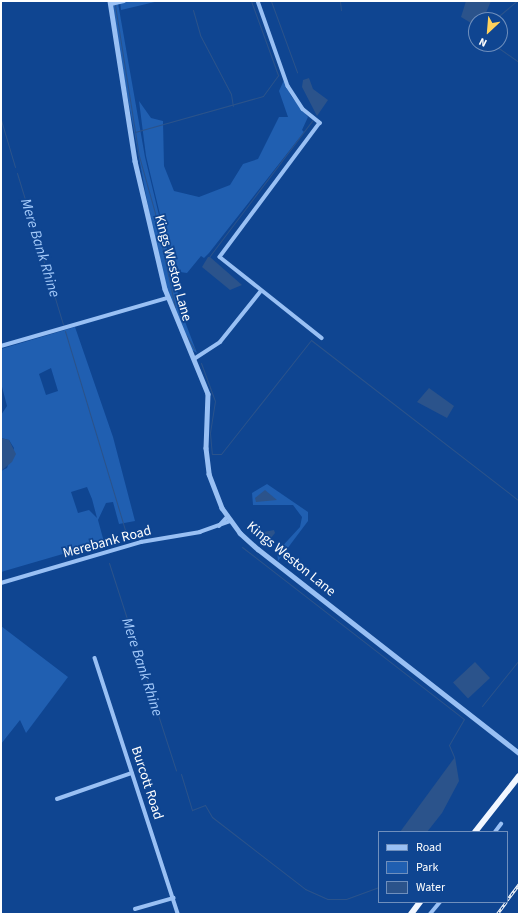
<!DOCTYPE html>
<style>
body{margin:0}
#map{position:relative;width:520px;height:915px;overflow:hidden;background:#0f4591;font-family:"Source Sans 3",sans-serif}
div>[style]{position:absolute}
[style*='--x']{left:calc(var(--x)*1px);top:calc(var(--y)*1px);width:calc(var(--w)*1px);rotate:calc(var(--a)*1deg)}
.green>*{inset:0;background:#205fb1}
.water>*{inset:0;background:#2b538b;transform-origin:0 0}
.stream>*{height:1px;margin:-0.5px;padding:0 0.5px;transform-origin:0.5px;border-radius:0.5px;background:#2b538b}
.minor>*{height:3.5px;margin:-1.75px;padding:0 1.75px;transform-origin:1.75px;border-radius:1.75px;background:#99c0f4}
.tertiary>*{height:4.5px;margin:-2.25px;padding:0 2.25px;transform-origin:2.25px;border-radius:2.25px;background:#99c0f4}
.trunk>*{height:6px;margin:-3px;padding:0 3px;transform-origin:3px;border-radius:3px;background:#f2f7ff}
.rail>*{height:2.5px;margin-top:-1.25px;transform-origin:0;background:repeating-linear-gradient(90deg,#0f4591 0 3px,#fff 0 6px);box-sizing:border-box;border-block:1px solid #fff}
span{translate:-50% -50%;white-space:nowrap;text-align:center;line-height:1.15;-webkit-text-stroke:3.5px #0f4591;paint-order:stroke}
.street-label{font-size:14px;color:#fff}
.water-label{font-size:15px;color:#a5cbfb;font-style:italic}
.frame{position:absolute;inset:0;border:2px solid #fff;pointer-events:none}
.legend{position:absolute;left:378px;top:831px;width:130px;height:72px;box-sizing:border-box;background:#0f4591;border:1px solid #6f8fbd;margin:0;padding:5px 7px;list-style:none;font-size:12px;color:#fff}
.legend li{display:flex;align-items:center;gap:8px;height:20px}
.legend b{width:20px;border:1px solid #6f8fbd}
.north{position:absolute;left:468px;top:12px;width:40px;height:40px;box-sizing:border-box;background:#0f4591;border:1px solid #6f8fbd;border-radius:50%;rotate:206deg;font-size:11px;font-weight:700;line-height:16px;text-align:center;color:#fff}
.north::after{content:'';display:block;margin:auto;width:14px;height:18px;background:#ffd25c;clip-path:polygon(50% 0,100% 100%,50% 72%,0 100%)}
</style>
<div id="map">
<div class="green">
<div style="clip-path:polygon(120px 1px,159px 1px,121px 10px)"></div>
<div style="clip-path:polygon(118px 3px,145px 157px,184px 319px,197px 353px,192px 350px,169px 300px,151px 222px,116px 35px,113px 9px,113px 5px)"></div>
<div style="clip-path:polygon(284px 80px,291px 96px,308px 117px,302px 130px,304px 132px,209px 253px,204px 258px,201px 256px,187px 273px,180px 272px,167px 244px,146px 156px,139px 101px,151px 118px,163px 121px,164px 166px,174px 191px,199px 197px,230px 185px,243px 164px,258px 159px,279px 117px,288px 117px,279px 91px)"></div>
<div style="clip-path:polygon(evenodd,75px 327px,113px 437px,135px 521px,119px 524px,113px 502px,106px 503px,98px 520px,104px 542px,1px 572px,1px 471px,7px 468px,14px 448px,9px 440px,1px 438px,1px 415px,7px 406px,1px 383px,1px 349px,75px 327px,51px 368px,58px 391px,46px 395px,39px 374px,51px 368px,75px 327px,87px 487px,92px 499px,97px 518px,89px 510px,78px 513px,71px 492px,87px 487px)"></div>
<div style="clip-path:polygon(267px 484px,308px 512px,308px 521px,278px 561px,277px 552px,300px 527px,302px 517px,293px 505px,253px 505px,252px 493px)"></div>
<div style="clip-path:polygon(1px 626px,68px 677px,26px 733px,20px 720px,1px 744px)"></div>
</div>
<div class="water">
<div style="clip-path:polygon(466px 1px,491px 1px,483px 20px,476px 20px,476px 26px,461px 17px)"></div>
<div style="clip-path:polygon(309px 78px,313px 89px,328px 100px,317px 116px,302px 87px,303px 80px)"></div>
<div style="clip-path:polygon(208px 257px,210px 257px,242px 285px,230px 290px,202px 267px)"></div>
<div style="clip-path:polygon(429px 388px,454px 406px,447px 418px,417px 402px)"></div>
<div style="clip-path:polygon(1px 438px,9px 440px,16px 454px,12px 462px,1px 471px)"></div>
<div style="clip-path:polygon(265px 490px,277px 500px,256px 502px,255px 498px)"></div>
<div style="clip-path:polygon(274px 530px,275px 533px,266px 544px,253px 534px)"></div>
<div style="left:475px;top:662px;width:22px;height:30px;rotate:47deg"></div>
<div style="clip-path:polygon(455px 757px,459px 781px,442px 813px,427px 832px,400px 832px)"></div>
</div>
<div class="stream">
<div style="--x:271;--y:1;--w:76;--a:69.9"></div>
<div style="--x:340;--y:1;--w:9;--a:84"></div>
<div style="--x:115;--y:5;--w:153;--a:81"></div>
<div style="--x:139;--y:156;--w:59;--a:74.3"></div>
<div style="--x:155;--y:213;--w:96;--a:78"></div>
<div style="--x:193;--y:10;--w:26;--a:74"></div>
<div style="--x:200;--y:35;--w:67;--a:62.3"></div>
<div style="--x:231;--y:94;--w:12;--a:81"></div>
<div style="--x:494;--y:20;--w:30;--a:-40"></div>
<div style="--x:493;--y:44;--w:32;--a:35"></div>
<div style="--x:1;--y:120;--w:49;--a:73.4"></div>
<div style="--x:135;--y:132;--w:133;--a:-15.7"></div>
<div style="--x:263;--y:96;--w:26;--a:-54"></div>
<div style="--x:278;--y:75;--w:79;--a:-110"></div>
<div style="--x:17;--y:173;--w:158;--a:73.1"></div>
<div style="--x:209;--y:257;--w:171;--a:-52.9"></div>
<div style="--x:65;--y:331;--w:215;--a:73.2"></div>
<div style="--x:186;--y:335;--w:17;--a:59"></div>
<div style="--x:201;--y:363;--w:40;--a:69.8"></div>
<div style="--x:215;--y:401;--w:32;--a:99"></div>
<div style="--x:210;--y:433;--w:21;--a:85"></div>
<div style="--x:212;--y:454;--w:9;--a:0"></div>
<div style="--x:221;--y:454;--w:145;--a:-51.7"></div>
<div style="--x:311;--y:340;--w:263;--a:37.7"></div>
<div style="--x:242;--y:547;--w:281;--a:37.8"></div>
<div style="--x:464;--y:719;--w:30;--a:120"></div>
<div style="--x:449;--y:745;--w:13;--a:67"></div>
<div style="--x:109;--y:563;--w:218;--a:72.1"></div>
<div style="--x:482;--y:706;--w:59;--a:-51.2"></div>
<div style="--x:181;--y:774;--w:38;--a:73"></div>
<div style="--x:192;--y:810;--w:14;--a:-21"></div>
<div style="--x:205;--y:805;--w:14;--a:60"></div>
<div style="--x:212;--y:817;--w:118;--a:37.7"></div>
<div style="--x:305;--y:889;--w:24;--a:24"></div>
<div style="--x:327;--y:899;--w:19;--a:0"></div>
<div style="--x:346;--y:899;--w:35;--a:-20"></div>
</div>
<div class="minor">
<div style="--x:258;--y:1;--w:90;--a:70.6"></div>
<div style="--x:288;--y:86;--w:27;--a:57"></div>
<div style="--x:303;--y:109;--w:22;--a:39"></div>
<div style="--x:320;--y:123;--w:167;--a:126.7"></div>
<div style="--x:220;--y:257;--w:130;--a:38.5"></div>
<div style="--x:111;--y:4;--w:13;--a:-13"></div>
<div style="--x:1;--y:346;--w:173;--a:-16.1"></div>
<div style="--x:194;--y:359;--w:31;--a:-33"></div>
<div style="--x:220;--y:342;--w:65;--a:-51.2"></div>
<div style="--x:219;--y:526;--w:13;--a:-48"></div>
<div style="--x:1;--y:583;--w:146;--a:-16.3"></div>
<div style="--x:141;--y:542;--w:60;--a:-9.6"></div>
<div style="--x:200;--y:532;--w:33;--a:-20"></div>
<div style="--x:95;--y:658;--w:269;--a:72"></div>
<div style="--x:57;--y:799;--w:79;--a:-19.1"></div>
<div style="--x:495;--y:832;--w:10;--a:-53"></div>
<div style="--x:135;--y:909;--w:40;--a:-16"></div>
<div style="--x:430;--y:914;--w:16;--a:-50"></div>
</div>
<div class="tertiary">
<div style="--x:110;--y:1;--w:162;--a:81.1"></div>
<div style="--x:135;--y:161;--w:131;--a:76.8"></div>
<div style="--x:165;--y:289;--w:113;--a:67.7"></div>
<div style="--x:208;--y:394;--w:54;--a:92.1"></div>
<div style="--x:206;--y:448;--w:26;--a:83"></div>
<div style="--x:209;--y:474;--w:36;--a:69"></div>
<div style="--x:222;--y:508;--w:31;--a:54"></div>
<div style="--x:240;--y:533;--w:24;--a:42"></div>
<div style="--x:258;--y:549;--w:331;--a:38"></div>
</div>
<div class="trunk">
<div style="--x:475;--y:832;--w:71;--a:-51.8"></div>
<div style="--x:411;--y:914;--w:15;--a:-53"></div>
</div>
<div class="rail">
<div style="--x:507;--y:900;--w:20;--a:-53"></div>
<div style="--x:497;--y:914;--w:15;--a:-53"></div>
</div>
<div class="street-label">
<span style="left:173px;top:268px;rotate:75deg">Kings Weston Lane</span>
<span style="left:107px;top:542px;rotate:-15deg">Merebank Road</span>
<span style="left:291px;top:559px;rotate:39deg">Kings Weston Lane</span>
<span style="left:147px;top:783px;rotate:72deg">Burcott Road</span>
</div>
<div class="water-label">
<span style="left:40px;top:248px;rotate:73deg">Mere Bank Rhine</span>
<span style="left:142px;top:667px;rotate:72deg">Mere Bank Rhine</span>
</div>
<div class="frame"></div>
<ul class="legend">
<li><b style="height:5px;background:#99c0f4"></b>Road</li>
<li><b style="height:11px;background:#205fb1"></b>Park</li>
<li><b style="height:11px;background:#2b538b"></b>Water</li>
</ul>
<div class="north">N</div>
</div>
